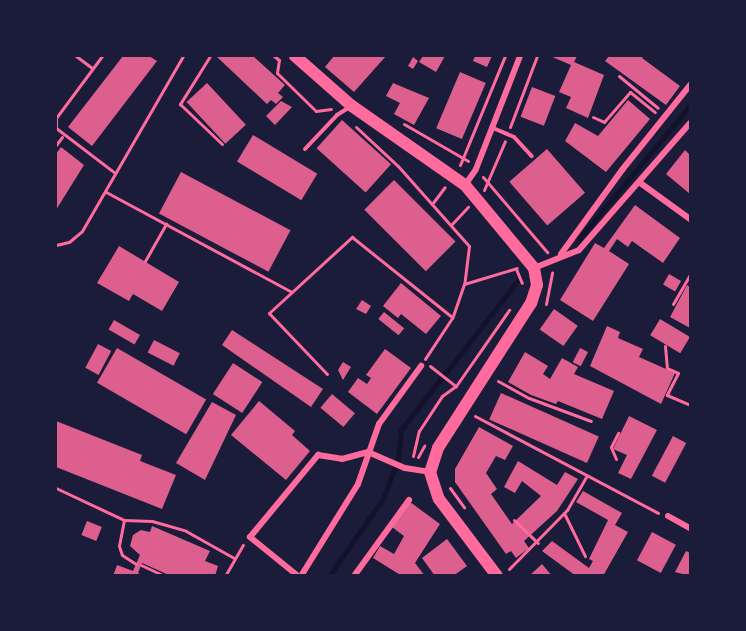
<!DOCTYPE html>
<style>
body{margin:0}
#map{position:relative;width:746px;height:631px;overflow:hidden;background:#1b1b3a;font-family:"PT Sans Narrow",sans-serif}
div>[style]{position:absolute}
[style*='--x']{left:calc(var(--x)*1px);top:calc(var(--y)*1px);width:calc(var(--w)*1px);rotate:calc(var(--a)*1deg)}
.stream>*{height:4.5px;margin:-2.25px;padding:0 2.25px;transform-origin:2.25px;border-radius:2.25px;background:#12122b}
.building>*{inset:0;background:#dd5f8e;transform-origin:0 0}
.path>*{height:3px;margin:-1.5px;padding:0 1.5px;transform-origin:1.5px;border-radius:1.5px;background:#ff6b9d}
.service>*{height:4px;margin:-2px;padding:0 2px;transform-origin:2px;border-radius:2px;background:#ff6b9d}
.minor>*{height:6px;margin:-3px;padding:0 3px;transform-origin:3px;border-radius:3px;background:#ff6b9d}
.secondary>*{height:12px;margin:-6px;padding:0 6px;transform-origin:6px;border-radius:6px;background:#ff6b9d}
span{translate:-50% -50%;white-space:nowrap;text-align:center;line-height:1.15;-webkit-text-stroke:4.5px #1b1b3a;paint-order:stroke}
.frame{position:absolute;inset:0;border:57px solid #1b1b3a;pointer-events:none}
</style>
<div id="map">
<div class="stream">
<div style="--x:579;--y:239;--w:173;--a:-50.2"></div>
<div style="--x:329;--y:576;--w:94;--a:-55"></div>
<div style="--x:383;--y:499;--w:43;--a:-69.4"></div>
<div style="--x:398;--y:459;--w:29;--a:-84"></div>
<div style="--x:401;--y:430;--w:192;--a:-52"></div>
</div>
<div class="building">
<div style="clip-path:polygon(123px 56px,149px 56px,157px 61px,92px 146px,68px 127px)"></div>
<div style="clip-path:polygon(253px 56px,285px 85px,278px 93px,283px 97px,276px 104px,271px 100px,267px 104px,217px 57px)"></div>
<div style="clip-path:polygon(334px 56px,386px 56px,354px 92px,325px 67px)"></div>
<div style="clip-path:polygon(423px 56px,445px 56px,436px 72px,419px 62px)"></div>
<div style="clip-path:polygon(475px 56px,492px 56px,487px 67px,473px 61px)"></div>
<div style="clip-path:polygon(550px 56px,577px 56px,574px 62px,604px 75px,588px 118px,566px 108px,571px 97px,559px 92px,571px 65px)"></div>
<div style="clip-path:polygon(609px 56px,644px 56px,642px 58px,680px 86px,666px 105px,605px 61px)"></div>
<div style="clip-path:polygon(413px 57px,418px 61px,413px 69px,408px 66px)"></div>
<div style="left:460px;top:72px;width:28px;height:61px;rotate:23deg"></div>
<div style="left:207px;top:83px;width:57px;height:28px;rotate:47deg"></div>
<div style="clip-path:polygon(393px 83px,429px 98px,414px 125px,394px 114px,400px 103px,386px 96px)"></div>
<div style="left:532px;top:87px;width:25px;height:32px;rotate:21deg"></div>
<div style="clip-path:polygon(628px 100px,650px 119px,606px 172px,565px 141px,575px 123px,598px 136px)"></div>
<div style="clip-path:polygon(281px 101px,292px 107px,275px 125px,266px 116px)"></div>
<div style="left:342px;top:120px;width:66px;height:38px;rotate:42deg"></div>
<div style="left:253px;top:135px;width:75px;height:31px;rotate:31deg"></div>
<div style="clip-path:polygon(61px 147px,84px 165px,56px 210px,56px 154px)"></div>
<div style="left:547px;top:149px;width:58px;height:50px;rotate:49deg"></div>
<div style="clip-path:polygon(685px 150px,690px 155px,690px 194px,666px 174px)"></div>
<div style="left:181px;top:172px;width:124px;height:47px;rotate:28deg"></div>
<div style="left:394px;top:180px;width:87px;height:42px;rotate:45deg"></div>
<div style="clip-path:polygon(635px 205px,680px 238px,663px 263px,632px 241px,628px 247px,617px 239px,609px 251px,629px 264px,593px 321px,560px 300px,595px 243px,604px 248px)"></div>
<div style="clip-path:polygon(119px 246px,179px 282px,162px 311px,133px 294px,129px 301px,97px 283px)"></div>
<div style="left:669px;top:274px;width:14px;height:12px;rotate:30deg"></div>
<div style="clip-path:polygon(401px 283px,441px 316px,426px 334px,401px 314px,398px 318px,383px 306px)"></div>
<div style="clip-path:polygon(687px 285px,690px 287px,690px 328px,670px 317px)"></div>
<div style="clip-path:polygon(362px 300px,371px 306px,366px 314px,356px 309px)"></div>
<div style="left:554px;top:309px;width:29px;height:25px;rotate:35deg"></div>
<div style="left:384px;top:312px;width:26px;height:9px;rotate:39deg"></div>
<div style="left:660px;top:319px;width:35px;height:19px;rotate:31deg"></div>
<div style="left:114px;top:320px;width:30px;height:11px;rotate:30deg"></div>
<div style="clip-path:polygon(607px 326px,620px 332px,618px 338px,643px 349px,639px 357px,675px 373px,661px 404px,590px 366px)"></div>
<div style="clip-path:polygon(232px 330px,323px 389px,311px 407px,222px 345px)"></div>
<div style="left:154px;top:340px;width:29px;height:14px;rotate:27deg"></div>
<div style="left:98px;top:344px;width:15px;height:27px;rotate:28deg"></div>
<div style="left:117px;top:348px;width:103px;height:40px;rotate:30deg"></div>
<div style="left:580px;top:348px;width:9px;height:16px;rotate:27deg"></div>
<div style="clip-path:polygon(385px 349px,411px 368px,377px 414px,348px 392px,358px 378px,367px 384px,371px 378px,366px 375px)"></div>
<div style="clip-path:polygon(525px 352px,548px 366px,543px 374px,550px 379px,562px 358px,578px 367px,574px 374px,614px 391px,602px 419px,558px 401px,556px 404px,531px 395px,508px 382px)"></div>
<div style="clip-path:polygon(343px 362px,351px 367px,343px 380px,338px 370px)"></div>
<div style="left:233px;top:363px;width:35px;height:37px;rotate:33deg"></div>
<div style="left:501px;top:393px;width:107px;height:29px;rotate:24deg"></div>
<div style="left:332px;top:394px;width:30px;height:18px;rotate:40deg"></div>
<div style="clip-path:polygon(259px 401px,295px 431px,292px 435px,310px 451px,286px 480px,231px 435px)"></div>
<div style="clip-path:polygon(212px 402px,236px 415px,205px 480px,176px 463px)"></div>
<div style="clip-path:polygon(629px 416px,657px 430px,631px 479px,618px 473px,627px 455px,613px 449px)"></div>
<div style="clip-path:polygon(56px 421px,142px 455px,140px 461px,176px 475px,162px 509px,56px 467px)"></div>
<div style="clip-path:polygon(479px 427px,513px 446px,505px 460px,496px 456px,486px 473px,497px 489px,491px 494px,512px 524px,541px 496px,522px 481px,515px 493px,504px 487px,518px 461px,557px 485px,565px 472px,578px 479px,557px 511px,524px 541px,529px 548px,516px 558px,511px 551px,506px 554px,455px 482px,455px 469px)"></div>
<div style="left:673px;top:436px;width:15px;height:45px;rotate:28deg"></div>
<div style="clip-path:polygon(583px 491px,622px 513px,615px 525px,628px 532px,603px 576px,576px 576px,542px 551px,552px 541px,589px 568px,593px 561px,589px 559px,608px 520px,576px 502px)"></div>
<div style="clip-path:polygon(410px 502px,440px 524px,415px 563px,425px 576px,402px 576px,373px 558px,380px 546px,394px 554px,404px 536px,392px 527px)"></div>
<div style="left:87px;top:521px;width:16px;height:15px;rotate:22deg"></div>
<div style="clip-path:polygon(152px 526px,210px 551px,205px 561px,218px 566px,215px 576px,171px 576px,142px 563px,138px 573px,143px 576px,113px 576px,117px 565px,133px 571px,140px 555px,130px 546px,133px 535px,141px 530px,150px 532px)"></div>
<div style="left:652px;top:532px;width:27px;height:32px;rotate:28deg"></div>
<div style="clip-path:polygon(447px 539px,467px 566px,453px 576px,435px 576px,422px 558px)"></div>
<div style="clip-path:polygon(686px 551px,690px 553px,690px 576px,675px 572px)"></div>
<div style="clip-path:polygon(542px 564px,552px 576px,529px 576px)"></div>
</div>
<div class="path">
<div style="--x:76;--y:56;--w:20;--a:37"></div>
<div style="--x:102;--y:56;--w:77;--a:126.6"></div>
<div style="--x:56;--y:118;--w:10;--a:90"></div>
<div style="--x:56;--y:128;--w:74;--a:37.3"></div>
<div style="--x:210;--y:56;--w:57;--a:122"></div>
<div style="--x:180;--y:104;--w:58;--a:43.6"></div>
<div style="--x:274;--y:56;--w:6;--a:39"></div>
<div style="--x:279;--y:60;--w:13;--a:99"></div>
<div style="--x:277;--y:73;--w:54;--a:44.3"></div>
<div style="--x:316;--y:111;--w:15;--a:-8"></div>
<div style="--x:619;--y:76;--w:50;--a:39.4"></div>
<div style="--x:593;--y:117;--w:12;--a:24"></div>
<div style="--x:604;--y:122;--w:40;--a:-49"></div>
<div style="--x:630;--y:92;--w:32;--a:39"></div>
<div style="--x:404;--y:124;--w:74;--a:30"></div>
<div style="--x:356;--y:127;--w:57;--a:42.9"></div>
<div style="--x:398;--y:166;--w:107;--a:48.4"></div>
<div style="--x:469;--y:246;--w:38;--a:97"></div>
<div style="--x:464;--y:284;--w:36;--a:109"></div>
<div style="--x:452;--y:318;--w:49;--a:123.4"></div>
<div style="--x:510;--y:127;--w:76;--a:-69.2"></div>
<div style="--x:56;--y:145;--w:10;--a:-53"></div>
<div style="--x:460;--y:165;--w:118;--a:-67.6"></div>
<div style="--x:483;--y:177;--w:99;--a:49.5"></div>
<div style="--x:484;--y:190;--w:53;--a:-66.8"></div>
<div style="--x:106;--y:192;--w:211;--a:28.3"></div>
<div style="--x:432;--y:204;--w:21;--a:-53"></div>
<div style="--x:451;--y:225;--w:25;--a:-47"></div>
<div style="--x:56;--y:245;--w:13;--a:-13"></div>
<div style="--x:69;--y:242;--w:17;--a:-40"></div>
<div style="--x:82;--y:231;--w:202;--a:-60"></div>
<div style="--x:145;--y:261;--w:43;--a:-60.4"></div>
<div style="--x:516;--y:269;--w:15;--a:67"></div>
<div style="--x:464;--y:284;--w:55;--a:-16.8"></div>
<div style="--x:546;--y:304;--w:32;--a:-79"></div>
<div style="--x:673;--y:304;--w:34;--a:-60"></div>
<div style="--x:665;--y:346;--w:22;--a:85"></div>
<div style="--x:667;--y:368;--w:12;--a:24"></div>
<div style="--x:678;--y:373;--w:25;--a:117"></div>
<div style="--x:667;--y:395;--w:25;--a:23"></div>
<div style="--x:430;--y:366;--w:33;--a:38"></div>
<div style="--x:327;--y:374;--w:84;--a:-133.6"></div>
<div style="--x:269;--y:313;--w:113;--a:-42.5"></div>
<div style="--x:352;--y:237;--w:128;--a:38.7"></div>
<div style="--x:498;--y:381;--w:35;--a:29"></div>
<div style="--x:529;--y:398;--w:66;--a:20.4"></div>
<div style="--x:475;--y:416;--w:207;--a:27.9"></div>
<div style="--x:413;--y:456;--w:26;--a:-77"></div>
<div style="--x:419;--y:431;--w:42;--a:-56.7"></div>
<div style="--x:442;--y:396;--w:17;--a:-36"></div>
<div style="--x:456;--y:386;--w:93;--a:-55.1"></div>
<div style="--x:418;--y:457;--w:13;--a:-61"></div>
<div style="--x:616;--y:459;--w:13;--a:-113"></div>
<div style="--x:611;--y:447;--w:16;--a:-63"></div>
<div style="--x:56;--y:488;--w:75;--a:25.2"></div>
<div style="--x:124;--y:520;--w:28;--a:2"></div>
<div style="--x:152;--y:521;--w:35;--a:16"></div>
<div style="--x:186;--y:531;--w:55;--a:29.4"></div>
<div style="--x:450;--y:488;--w:24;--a:54"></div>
<div style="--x:564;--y:513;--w:48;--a:64"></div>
<div style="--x:124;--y:520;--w:26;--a:101"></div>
<div style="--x:119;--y:546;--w:9;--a:72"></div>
<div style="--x:122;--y:555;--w:17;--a:33"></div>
<div style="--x:514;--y:520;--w:33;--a:44"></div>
<div style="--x:141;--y:565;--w:26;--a:25"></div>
<div style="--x:509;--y:569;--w:83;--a:-45.5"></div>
<div style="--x:567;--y:510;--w:38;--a:-60"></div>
<div style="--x:225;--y:576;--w:36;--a:-60"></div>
</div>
<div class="service">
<div style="--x:493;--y:128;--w:23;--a:23"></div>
<div style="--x:514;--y:137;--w:26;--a:47"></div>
<div style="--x:305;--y:149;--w:47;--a:-46.7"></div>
<div style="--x:337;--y:115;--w:15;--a:-32"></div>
</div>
<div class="minor">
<div style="--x:639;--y:182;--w:63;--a:36"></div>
<div style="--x:465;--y:185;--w:19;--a:-55"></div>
<div style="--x:476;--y:169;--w:121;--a:-68.7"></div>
<div style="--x:561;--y:254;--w:104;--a:-54"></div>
<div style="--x:622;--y:170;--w:109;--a:-51.3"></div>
<div style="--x:534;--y:268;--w:48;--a:-21.8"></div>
<div style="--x:579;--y:250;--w:169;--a:-48.8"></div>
<div style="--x:668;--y:516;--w:25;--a:29"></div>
<div style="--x:298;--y:576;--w:62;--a:-140.9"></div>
<div style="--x:250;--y:537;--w:107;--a:-50.3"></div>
<div style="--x:318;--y:455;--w:24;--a:9"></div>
<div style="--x:342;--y:459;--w:27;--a:-15"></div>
<div style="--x:368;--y:452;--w:40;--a:23.4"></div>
<div style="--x:405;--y:468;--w:25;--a:9"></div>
<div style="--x:301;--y:576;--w:108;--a:-58.2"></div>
<div style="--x:358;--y:484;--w:64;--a:-70.7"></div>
<div style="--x:379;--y:424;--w:72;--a:-54.1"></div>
<div style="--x:354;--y:576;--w:94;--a:-54.1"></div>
</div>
<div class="secondary">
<div style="--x:295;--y:56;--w:76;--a:41.3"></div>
<div style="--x:352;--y:106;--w:138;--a:35"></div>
<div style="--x:465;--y:185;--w:108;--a:50.3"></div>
<div style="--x:534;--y:268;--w:17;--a:80"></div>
<div style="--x:537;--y:285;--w:19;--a:108"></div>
<div style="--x:531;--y:303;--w:172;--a:122.7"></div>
<div style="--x:438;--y:448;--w:25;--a:108"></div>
<div style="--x:430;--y:472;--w:28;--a:72"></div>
<div style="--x:439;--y:499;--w:96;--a:53"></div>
</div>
<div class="frame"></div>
</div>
